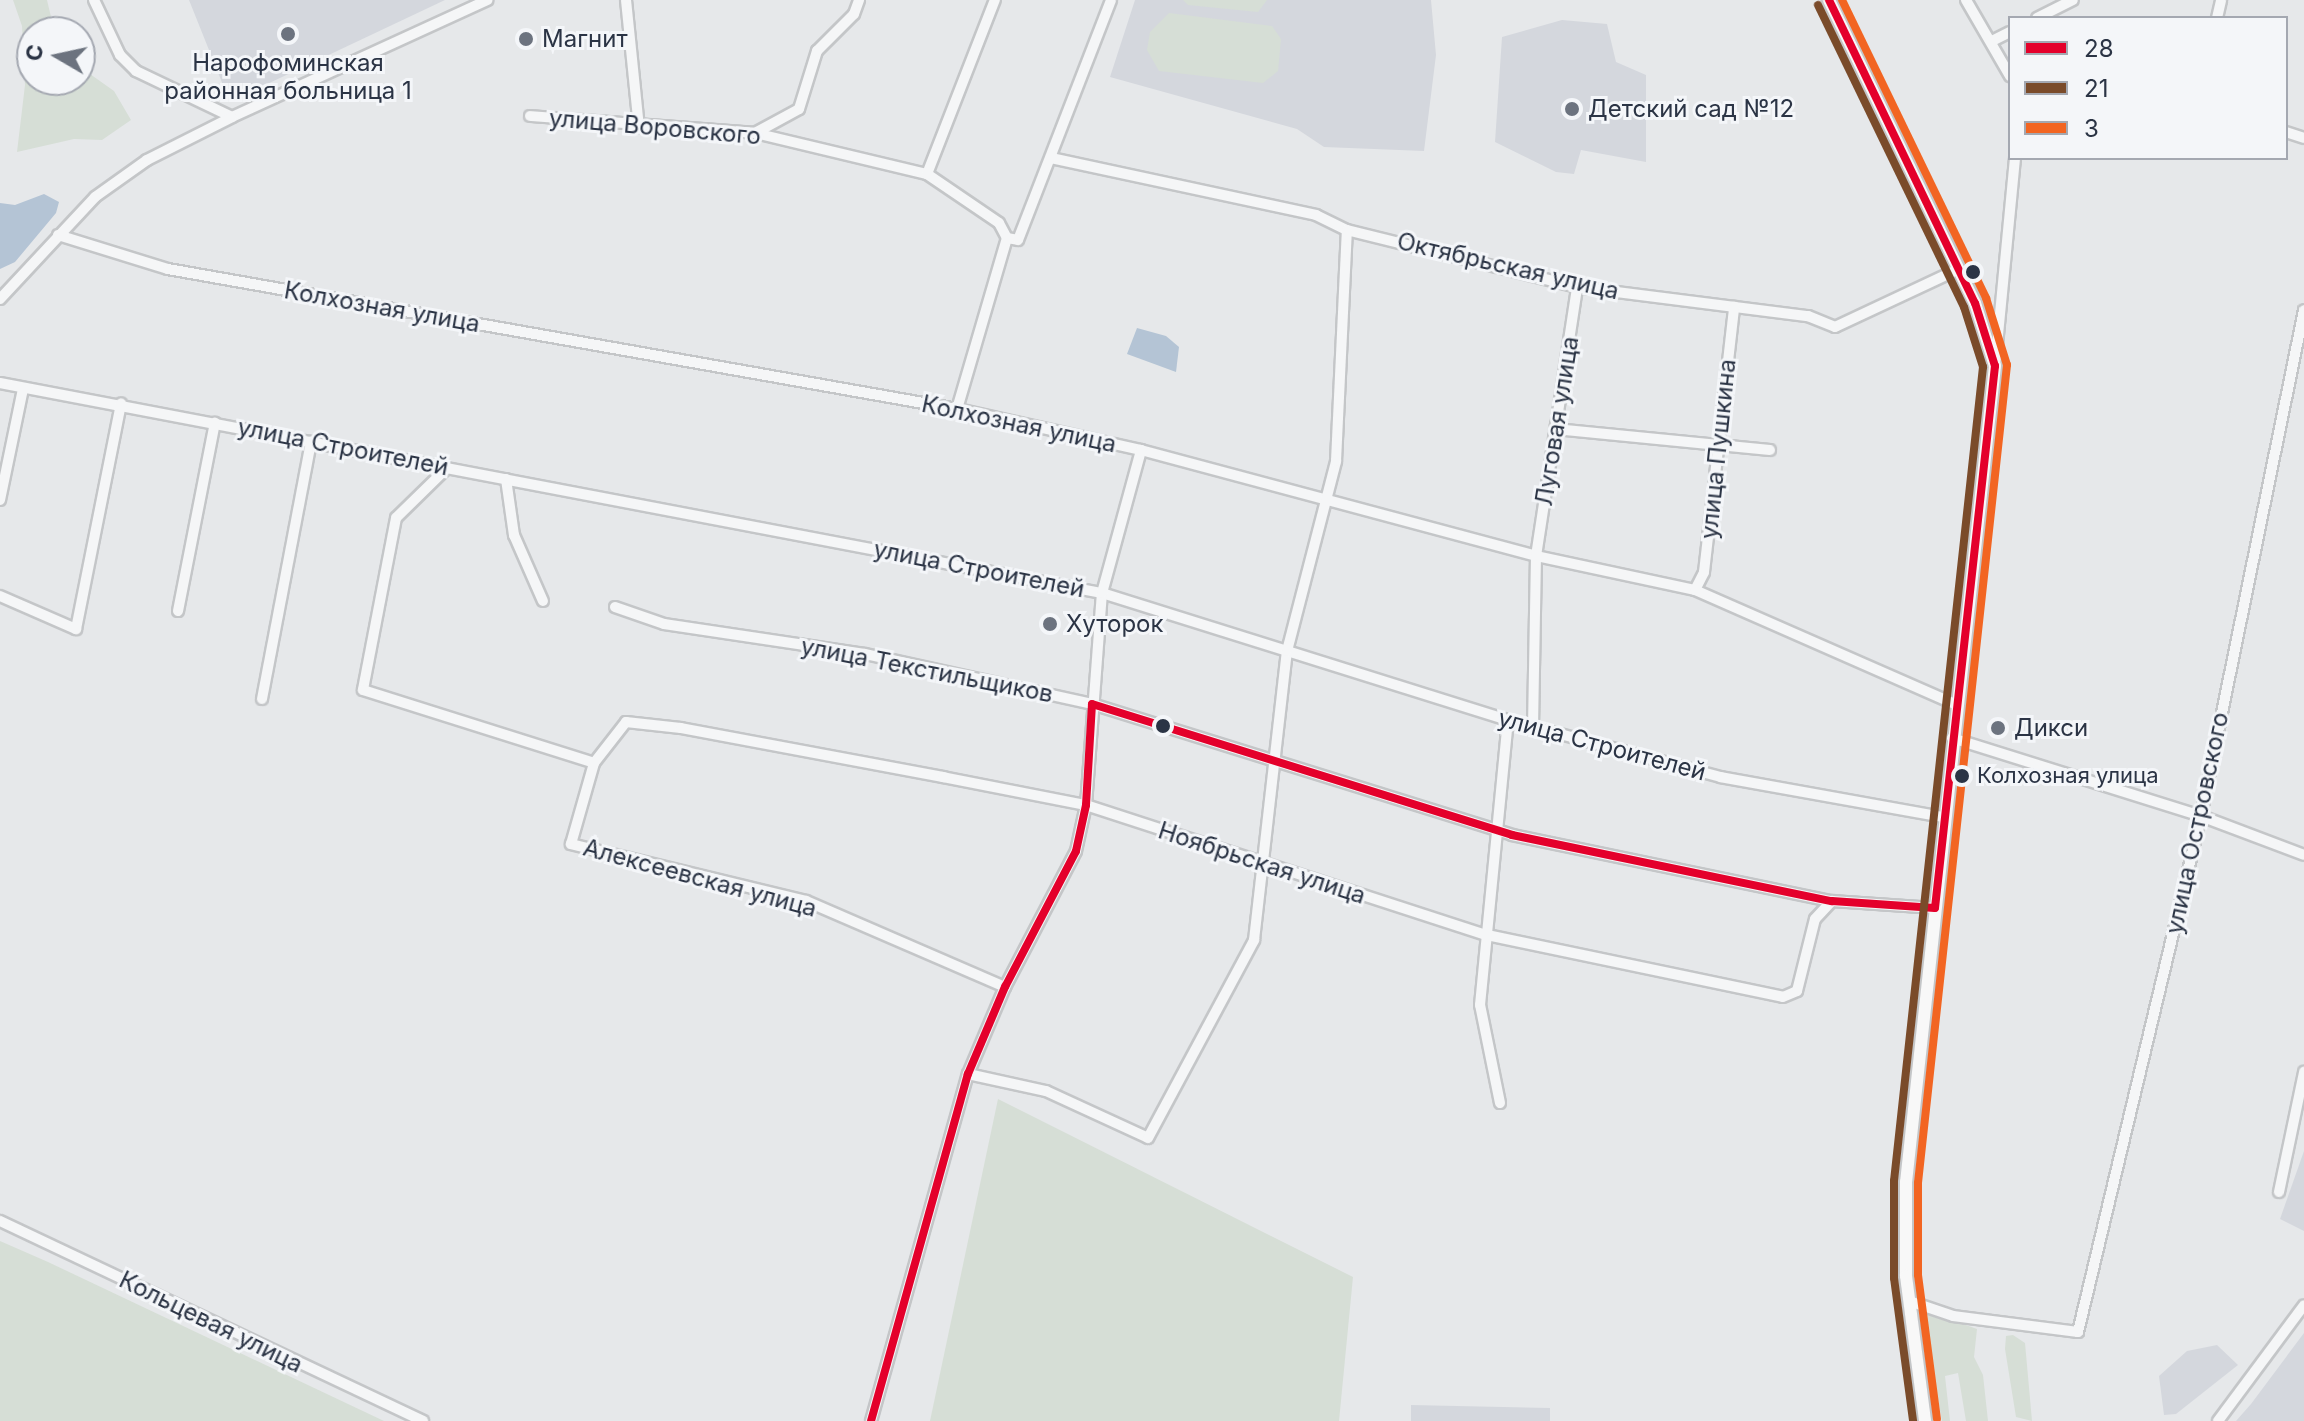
<!DOCTYPE html>
<meta charset="utf-8">
<style>
body{margin:0}
#map{position:relative;width:2304px;height:1421px;overflow:hidden;background:#e6e8ea;font-family:Inter,sans-serif}
div>[style]{position:absolute}
[style*='--x']{left:calc(var(--x)*1px);top:calc(var(--y)*1px);width:calc(var(--w)*1px);rotate:calc(var(--a)*1deg)}
.built>*{inset:0;background:#d4d7dd}
.green>*{inset:0;background:#d6ded6}
.water>*{inset:0;background:#b4c4d5}
.roads{filter:drop-shadow(2px 0 #c4c6c8) drop-shadow(-2px 0 #c4c6c8) drop-shadow(0 2px #c4c6c8) drop-shadow(0 -2px #c4c6c8)}
.minor>*{height:10px;margin:-5px;padding:0 5px;transform-origin:5px;border-radius:5px;background:#f5f6f7}
.major>*{height:12px;margin:-6px;padding:0 6px;transform-origin:6px;border-radius:6px;background:#f8f8f8}
.bus-1>*{height:8px;margin:-4px;padding:0 4px;transform-origin:4px;border-radius:4px;background:#e4002b}
.bus-2>*{height:8px;margin:-4px;padding:0 4px;transform-origin:4px;border-radius:4px;background:#7a4b2a}
.bus-3>*{height:8px;margin:-4px;padding:0 4px;transform-origin:4px;border-radius:4px;background:#f26522}
.dots>*{width:22px;height:22px;translate:-50% -50%;box-sizing:border-box;border:4px solid #f4f6f9;border-radius:50%}
span{translate:-50% -50%;white-space:nowrap;text-align:center;line-height:1.15;-webkit-text-stroke:6px #f4f6f9;paint-order:stroke}
.bus-label{font-size:22px;color:#2b3445}
.left{translate:0 -50%;text-align:left}
.poi-label{font-size:24px;color:#2b3445}
.street-label{font-size:24px;color:#2b3445}
.legend{position:absolute;left:2008px;top:16px;width:280px;height:144px;box-sizing:border-box;background:#f4f6f9;border:2px solid #a4a8b1;margin:0;padding:10px 14px;list-style:none;font-size:24px;color:#2b3445}
.legend li{display:flex;align-items:center;gap:16px;height:40px}
.legend b{width:40px;border:2px solid #a4a8b1}
.north{position:absolute;left:16px;top:16px;width:80px;height:80px;box-sizing:border-box;background:#f4f6f9;border:2px solid #a4a8b1;border-radius:50%;rotate:279deg;font-size:22px;font-weight:700;line-height:32px;text-align:center;color:#2b3445}
.north::after{content:'';display:block;margin:auto;width:28px;height:36px;background:#6c737f;clip-path:polygon(50% 0,100% 100%,50% 72%,0 100%)}
</style>
<div id="map">
<div class="built">
<div style="clip-path:polygon(189px 0,445px 0,248px 93px,225px 90px)"></div>
<div style="clip-path:polygon(1135px 0,1431px 0,1436px 55px,1424px 151px,1324px 147px,1297px 129px,1110px 77px)"></div>
<div style="clip-path:polygon(1562px 20px,1607px 24px,1616px 62px,1646px 75px,1646px 162px,1581px 150px,1574px 174px,1556px 172px,1495px 142px,1502px 37px)"></div>
<div style="clip-path:polygon(2304px 1151px,2304px 1231px,2280px 1219px)"></div>
<div style="clip-path:polygon(2304px 1333px,2304px 1421px,2236px 1421px,2251px 1404px)"></div>
<div style="clip-path:polygon(2217px 1345px,2238px 1365px,2176px 1414px,2164px 1415px,2159px 1376px,2187px 1351px)"></div>
<div style="clip-path:polygon(1411px 1405px,1550px 1408px,1550px 1421px,1411px 1421px)"></div>
</div>
<div class="green">
<div style="clip-path:polygon(13px 0,47px 0,52px 21px,69px 32px,32px 32px,32px 80px,80px 80px,80px 39px,90px 74px,114px 91px,131px 120px,102px 140px,74px 139px,17px 152px,25px 85px,22px 26px)"></div>
<div style="clip-path:polygon(1183px 0,1267px 0,1258px 12px,1188px 5px)"></div>
<div style="clip-path:polygon(1169px 13px,1272px 26px,1281px 39px,1278px 71px,1263px 83px,1159px 71px,1147px 50px,1150px 32px)"></div>
<div style="clip-path:polygon(998px 1099px,1353px 1277px,1339px 1421px,930px 1421px)"></div>
<div style="clip-path:polygon(0 1241px,48px 1262px,384px 1421px,0 1421px)"></div>
<div style="clip-path:polygon(1927px 1311px,1977px 1329px,1974px 1357px,1983px 1375px,1988px 1421px,1966px 1421px,1958px 1373px,1945px 1376px,1950px 1421px,1942px 1421px,1923px 1319px)"></div>
<div style="clip-path:polygon(2013px 1335px,2025px 1343px,2032px 1421px,2016px 1417px,2005px 1349px,2006px 1336px)"></div>
</div>
<div class="water">
<div style="clip-path:polygon(44px 194px,59px 202px,56px 213px,15px 262px,0 269px,0 203px,15px 205px)"></div>
<div style="clip-path:polygon(1137px 328px,1166px 336px,1179px 347px,1176px 372px,1127px 354px)"></div>
</div>
<div class="roads">
<div class="minor">
<div style="--x:94;--y:0;--w:61;--a:64.7"></div>
<div style="--x:120;--y:55;--w:23;--a:45"></div>
<div style="--x:136;--y:71;--w:106;--a:25.6"></div>
<div style="--x:232;--y:117;--w:281;--a:-24.6"></div>
<div style="--x:626;--y:0;--w:128;--a:84.2"></div>
<div style="--x:1966;--y:0;--w:88;--a:59.9"></div>
<div style="--x:2037;--y:18;--w:40;--a:-26.6"></div>
<div style="--x:2217;--y:18;--w:18;--a:-77"></div>
<div style="--x:1992;--y:41;--w:20;--a:-27"></div>
<div style="--x:530;--y:116;--w:226;--a:4.3"></div>
<div style="--x:755;--y:133;--w:177;--a:13.4"></div>
<div style="--x:927;--y:174;--w:87;--a:34.2"></div>
<div style="--x:999;--y:223;--w:17;--a:62"></div>
<div style="--x:1007;--y:238;--w:178;--a:106.3"></div>
<div style="--x:2286;--y:132;--w:19;--a:18"></div>
<div style="--x:755;--y:133;--w:50;--a:-28.6"></div>
<div style="--x:799;--y:109;--w:61;--a:-72.8"></div>
<div style="--x:817;--y:51;--w:52;--a:-45"></div>
<div style="--x:854;--y:14;--w:15;--a:-70"></div>
<div style="--x:1051;--y:158;--w:271;--a:12.1"></div>
<div style="--x:1316;--y:215;--w:34;--a:26"></div>
<div style="--x:1347;--y:230;--w:237;--a:13.9"></div>
<div style="--x:1577;--y:287;--w:233;--a:7.2"></div>
<div style="--x:1808;--y:316;--w:29;--a:22"></div>
<div style="--x:1835;--y:327;--w:137;--a:-25.1"></div>
<div style="--x:927;--y:174;--w:187;--a:-68.7"></div>
<div style="--x:58;--y:235;--w:115;--a:17.2"></div>
<div style="--x:168;--y:269;--w:801;--a:10.06"></div>
<div style="--x:957;--y:409;--w:189;--a:12.6"></div>
<div style="--x:1141;--y:450;--w:409;--a:15"></div>
<div style="--x:1536;--y:556;--w:163;--a:12.1"></div>
<div style="--x:1695;--y:590;--w:284;--a:23.7"></div>
<div style="--x:1007;--y:238;--w:11;--a:10"></div>
<div style="--x:1018;--y:240;--w:257;--a:-68.8"></div>
<div style="--x:0;--y:299;--w:139;--a:-47"></div>
<div style="--x:95;--y:197;--w:64;--a:-35.4"></div>
<div style="--x:147;--y:160;--w:95;--a:-26.8"></div>
<div style="--x:1995;--y:366;--w:209;--a:-84.5"></div>
<div style="--x:0;--y:383;--w:1122;--a:10.79"></div>
<div style="--x:1102;--y:593;--w:425;--a:17.4"></div>
<div style="--x:1508;--y:720;--w:220;--a:15"></div>
<div style="--x:1720;--y:777;--w:227;--a:10.2"></div>
<div style="--x:1555;--y:429;--w:216;--a:5.6"></div>
<div style="--x:447;--y:468;--w:71;--a:135.6"></div>
<div style="--x:396;--y:518;--w:175;--a:100.9"></div>
<div style="--x:363;--y:690;--w:242;--a:17.5"></div>
<div style="--x:506;--y:479;--w:57;--a:81.9"></div>
<div style="--x:514;--y:535;--w:72;--a:66.3"></div>
<div style="--x:0;--y:500;--w:113;--a:-78.3"></div>
<div style="--x:1695;--y:590;--w:20;--a:-63"></div>
<div style="--x:1704;--y:572;--w:267;--a:-83.5"></div>
<div style="--x:0;--y:596;--w:83;--a:23.5"></div>
<div style="--x:76;--y:629;--w:230;--a:-78.7"></div>
<div style="--x:615;--y:607;--w:52;--a:19.1"></div>
<div style="--x:664;--y:624;--w:203;--a:8.5"></div>
<div style="--x:865;--y:654;--w:232;--a:12.4"></div>
<div style="--x:1092;--y:704;--w:440;--a:17.3"></div>
<div style="--x:1512;--y:835;--w:327;--a:11.7"></div>
<div style="--x:1832;--y:901;--w:103;--a:3.9"></div>
<div style="--x:178;--y:611;--w:192;--a:-78.9"></div>
<div style="--x:262;--y:699;--w:262;--a:-79.2"></div>
<div style="--x:1533;--y:727;--w:171;--a:-89"></div>
<div style="--x:1536;--y:556;--w:272;--a:-81.3"></div>
<div style="--x:1952;--y:738;--w:261;--a:17.4"></div>
<div style="--x:2201;--y:816;--w:110;--a:20.7"></div>
<div style="--x:1005;--y:987;--w:217;--a:-156.6"></div>
<div style="--x:806;--y:901;--w:242;--a:-166.4"></div>
<div style="--x:571;--y:844;--w:84;--a:-74.1"></div>
<div style="--x:594;--y:763;--w:52;--a:-52"></div>
<div style="--x:626;--y:722;--w:55;--a:6.2"></div>
<div style="--x:681;--y:728;--w:267;--a:10.6"></div>
<div style="--x:943;--y:777;--w:146;--a:11.1"></div>
<div style="--x:1086;--y:805;--w:422;--a:18"></div>
<div style="--x:1487;--y:935;--w:302;--a:11.8"></div>
<div style="--x:1783;--y:997;--w:15;--a:-23"></div>
<div style="--x:1797;--y:991;--w:74;--a:-76"></div>
<div style="--x:1815;--y:919;--w:25;--a:-47"></div>
<div style="--x:968;--y:1074;--w:80;--a:12.3"></div>
<div style="--x:1046;--y:1091;--w:112;--a:24.7"></div>
<div style="--x:1148;--y:1138;--w:225;--a:-61.8"></div>
<div style="--x:1254;--y:940;--w:291;--a:-83.5"></div>
<div style="--x:1287;--y:651;--w:196;--a:-75.5"></div>
<div style="--x:1336;--y:461;--w:231;--a:-87.3"></div>
<div style="--x:1500;--y:1103;--w:100;--a:-101.5"></div>
<div style="--x:1480;--y:1005;--w:286;--a:-84.4"></div>
<div style="--x:2279;--y:1192;--w:123;--a:-78.2"></div>
<div style="--x:0;--y:1221;--w:468;--a:25.3"></div>
<div style="--x:1909;--y:1301;--w:46;--a:18.8"></div>
<div style="--x:1953;--y:1316;--w:126;--a:7.3"></div>
<div style="--x:2078;--y:1332;--w:530;--a:-76.59"></div>
<div style="--x:2201;--y:816;--w:516;--a:-78.49"></div>
<div style="--x:871;--y:1421;--w:360;--a:-74.4"></div>
<div style="--x:968;--y:1074;--w:95;--a:-67"></div>
<div style="--x:1005;--y:987;--w:153;--a:-62.4"></div>
<div style="--x:1076;--y:851;--w:47;--a:-77.7"></div>
<div style="--x:1086;--y:805;--w:213;--a:-85.7"></div>
<div style="--x:1102;--y:593;--w:148;--a:-74.7"></div>
<div style="--x:2218;--y:1421;--w:144;--a:-53.4"></div>
</div>
<div class="major">
<div style="--x:1829;--y:0;--w:336;--a:64.3"></div>
<div style="--x:1975;--y:303;--w:66;--a:72.4"></div>
<div style="--x:1995;--y:366;--w:821;--a:96.22"></div>
<div style="--x:1906;--y:1182;--w:94;--a:90"></div>
<div style="--x:1906;--y:1276;--w:146;--a:82.5"></div>
</div>
</div>
<div class="bus-1">
<div style="--x:1829;--y:0;--w:336;--a:64.3"></div>
<div style="--x:1975;--y:303;--w:66;--a:72.4"></div>
<div style="--x:1995;--y:366;--w:545;--a:96.32"></div>
<div style="--x:1092;--y:704;--w:440;--a:17.3"></div>
<div style="--x:1512;--y:835;--w:327;--a:11.7"></div>
<div style="--x:1832;--y:901;--w:103;--a:3.9"></div>
<div style="--x:871;--y:1421;--w:360;--a:-74.4"></div>
<div style="--x:968;--y:1074;--w:95;--a:-67"></div>
<div style="--x:1005;--y:987;--w:153;--a:-62.4"></div>
<div style="--x:1076;--y:851;--w:47;--a:-77.7"></div>
<div style="--x:1086;--y:805;--w:101;--a:-86.6"></div>
</div>
<div class="bus-2">
<div style="--x:1818;--y:5;--w:335;--a:64.2"></div>
<div style="--x:1964;--y:307;--w:63;--a:72.4"></div>
<div style="--x:1983;--y:367;--w:819;--a:96.24"></div>
<div style="--x:1894;--y:1181;--w:97;--a:90"></div>
<div style="--x:1894;--y:1278;--w:144;--a:82.4"></div>
</div>
<div class="bus-3">
<div style="--x:1842;--y:0;--w:331;--a:64.2"></div>
<div style="--x:1986;--y:298;--w:70;--a:72.6"></div>
<div style="--x:2007;--y:365;--w:823;--a:96.21"></div>
<div style="--x:1918;--y:1183;--w:92;--a:90"></div>
<div style="--x:1918;--y:1275;--w:145;--a:82.5"></div>
</div>
<div class="dots">
<div style="left:288px;top:34px;background:#6c737f"></div>
<div style="left:526px;top:39px;background:#6c737f"></div>
<div style="left:1572px;top:109px;background:#6c737f"></div>
<div style="left:1973px;top:272px;background:#2b3445"></div>
<div style="left:1050px;top:624px;background:#6c737f"></div>
<div style="left:1163px;top:726px;background:#2b3445"></div>
<div style="left:1998px;top:728px;background:#6c737f"></div>
<div style="left:1962px;top:776px;background:#2b3445"></div>
</div>
<div class="bus-label">
<span class="left" style="left:1977px;top:776px">Колхозная улица</span>
</div>
<div class="poi-label">
<span class="left" style="left:542px;top:39px">Магнит</span>
<span style="left:288px;top:77px">Нарофоминская<br>районная больница 1</span>
<span class="left" style="left:1588px;top:109px">Детский сад №12</span>
<span class="left" style="left:1066px;top:624px">Хуторок</span>
<span class="left" style="left:2014px;top:728px">Дикси</span>
</div>
<div class="street-label">
<span style="left:655px;top:127px;rotate:5deg">улица Воровского</span>
<span style="left:1508px;top:266px;rotate:13deg">Октябрьская улица</span>
<span style="left:382px;top:307px;rotate:10deg">Колхозная улица</span>
<span style="left:1557px;top:421px;rotate:-81deg">Луговая улица</span>
<span style="left:1019px;top:424px;rotate:12deg">Колхозная улица</span>
<span style="left:343px;top:447px;rotate:11deg">улица Строителей</span>
<span style="left:1718px;top:449px;rotate:-84deg">улица Пушкина</span>
<span style="left:979px;top:569px;rotate:11deg">улица Строителей</span>
<span style="left:927px;top:670px;rotate:11deg">улица Текстильщиков</span>
<span style="left:1602px;top:745px;rotate:15deg">улица Строителей</span>
<span style="left:2197px;top:823px;rotate:-78deg">улица Островского</span>
<span style="left:1262px;top:863px;rotate:18deg">Ноябрьская улица</span>
<span style="left:700px;top:878px;rotate:15deg">Алексеевская улица</span>
<span style="left:211px;top:1322px;rotate:26deg">Кольцевая улица</span>
</div>
<ul class="legend">
<li><b style="height:10px;background:#e4002b"></b>28</li>
<li><b style="height:10px;background:#7a4b2a"></b>21</li>
<li><b style="height:10px;background:#f26522"></b>3</li>
</ul>
<div class="north">С</div>
</div>
